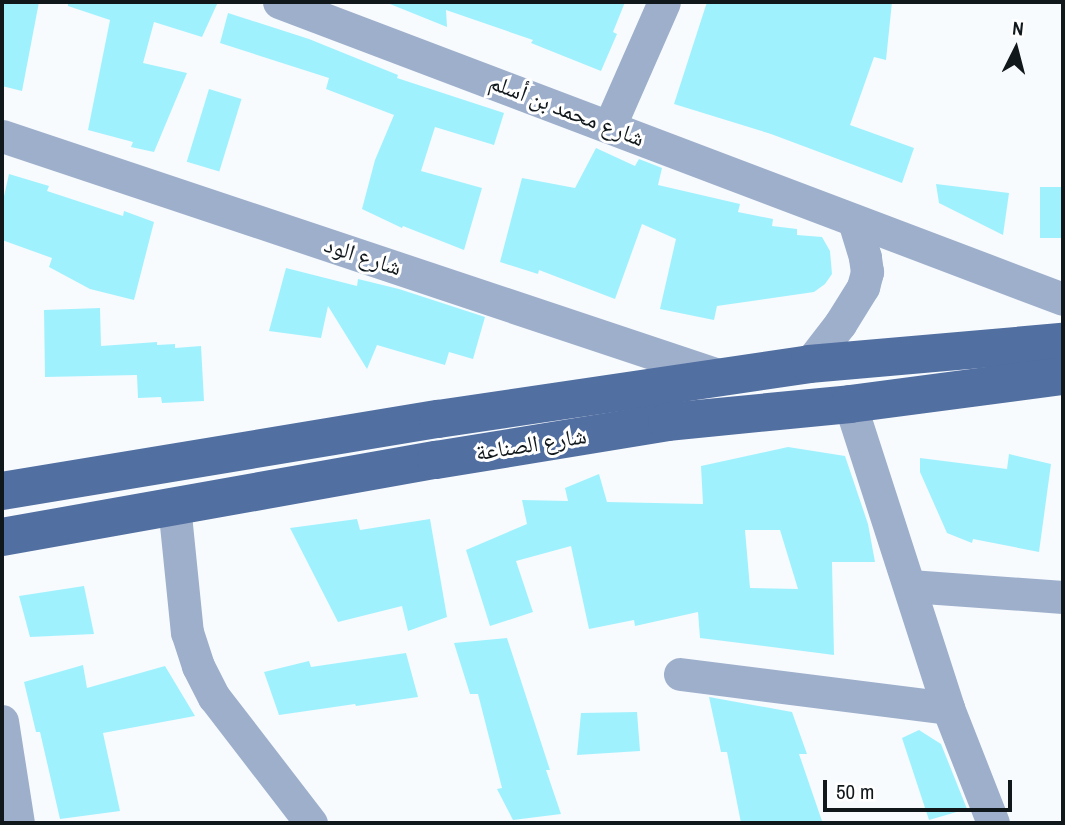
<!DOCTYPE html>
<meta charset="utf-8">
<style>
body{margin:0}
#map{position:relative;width:1065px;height:825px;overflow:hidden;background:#f7fbfe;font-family:"Archivo Narrow","Noto Naskh Arabic",sans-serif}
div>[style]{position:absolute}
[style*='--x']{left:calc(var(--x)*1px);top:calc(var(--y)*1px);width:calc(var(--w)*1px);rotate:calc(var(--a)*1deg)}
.building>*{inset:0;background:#a0f1fe;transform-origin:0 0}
.minor>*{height:33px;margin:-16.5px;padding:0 16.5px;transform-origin:16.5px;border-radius:16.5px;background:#9eafcc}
.major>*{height:38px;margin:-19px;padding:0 19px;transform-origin:19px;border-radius:19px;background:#526fa1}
span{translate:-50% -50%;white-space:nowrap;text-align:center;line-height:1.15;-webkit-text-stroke:6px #fff;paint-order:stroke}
.street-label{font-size:23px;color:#11181c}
.frame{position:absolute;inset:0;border:4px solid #11181c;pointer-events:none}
.north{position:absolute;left:981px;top:14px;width:70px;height:70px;-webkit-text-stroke:5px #fff;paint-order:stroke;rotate:6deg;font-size:19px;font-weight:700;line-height:28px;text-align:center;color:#11181c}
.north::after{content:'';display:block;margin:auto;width:24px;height:32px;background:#11181c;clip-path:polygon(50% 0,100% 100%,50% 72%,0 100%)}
.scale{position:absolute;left:823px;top:780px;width:189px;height:32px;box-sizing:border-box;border:4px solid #11181c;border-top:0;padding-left:9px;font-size:21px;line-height:24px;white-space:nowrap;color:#11181c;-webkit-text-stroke:5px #fff;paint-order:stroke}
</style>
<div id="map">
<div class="building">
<div style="clip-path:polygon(2px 2px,39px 2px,22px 91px,2px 86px)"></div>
<div style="clip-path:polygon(68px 2px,218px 2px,202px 37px,154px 22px,143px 63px,187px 73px,154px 152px,131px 147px,133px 142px,88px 130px,110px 20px,68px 6px)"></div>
<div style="clip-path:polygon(385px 2px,625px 2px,613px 32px,617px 34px,601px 71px,531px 43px,533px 40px,446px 10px,447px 27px)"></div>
<div style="clip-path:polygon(707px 2px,892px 2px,886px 60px,874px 57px,850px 125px,914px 148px,902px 183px,771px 134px,674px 104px)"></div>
<div style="clip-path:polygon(228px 13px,309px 39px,398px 75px,397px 78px,504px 113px,494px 145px,435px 127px,421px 171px,482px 188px,464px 250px,403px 226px,402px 228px,362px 209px,375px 160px,394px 115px,326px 89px,329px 78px,220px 43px)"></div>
<div style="left:209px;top:89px;width:34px;height:76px;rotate:17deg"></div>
<div style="clip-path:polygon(596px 148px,635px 166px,639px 159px,662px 168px,658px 185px,740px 204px,738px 212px,773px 219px,772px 226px,797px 229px,797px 235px,822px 237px,830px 251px,832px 274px,825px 284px,814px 292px,717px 306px,714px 320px,660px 309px,676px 239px,642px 224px,615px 299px,539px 270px,538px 274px,500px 262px,522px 178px,575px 188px)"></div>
<div style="clip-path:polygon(9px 174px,49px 186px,47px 191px,123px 216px,124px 211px,154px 222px,134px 300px,90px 289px,49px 267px,52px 258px,2px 240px,2px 205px)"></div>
<div style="clip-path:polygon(936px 184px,1009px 193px,1003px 235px,939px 203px)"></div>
<div style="left:1040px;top:187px;width:23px;height:51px"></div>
<div style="clip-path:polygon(286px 268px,357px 286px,358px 279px,399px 289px,485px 317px,473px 359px,449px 352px,445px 365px,377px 345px,367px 369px,328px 306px,321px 338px,269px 331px)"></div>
<div style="clip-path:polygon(100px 308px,101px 346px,157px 342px,157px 345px,175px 344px,175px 348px,201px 346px,204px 401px,162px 403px,161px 397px,138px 398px,137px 375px,45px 377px,44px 310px)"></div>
<div style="clip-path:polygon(evenodd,788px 447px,845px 456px,868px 524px,875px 562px,832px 562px,834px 655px,700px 638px,698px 612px,635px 626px,634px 620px,589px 629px,571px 546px,516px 561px,533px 612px,490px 626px,466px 550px,527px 524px,522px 500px,568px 501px,565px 488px,599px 474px,607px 502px,703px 504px,701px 466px,788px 447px,745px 530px,780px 530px,798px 589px,750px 588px,745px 530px)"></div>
<div style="clip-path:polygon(1009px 454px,1051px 464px,1039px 552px,973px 539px,972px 543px,947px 533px,920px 472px,920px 458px,1007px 469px)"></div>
<div style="clip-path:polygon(357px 519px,360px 530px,430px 519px,447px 617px,408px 631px,402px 606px,338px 622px,290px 528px)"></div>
<div style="clip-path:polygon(84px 586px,94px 634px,30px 637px,19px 596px)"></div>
<div style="clip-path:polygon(507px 638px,550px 770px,546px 770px,561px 814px,513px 820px,497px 789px,502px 788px,478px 694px,470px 694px,454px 643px)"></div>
<div style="clip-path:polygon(406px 653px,418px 697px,356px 706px,355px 704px,279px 715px,264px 672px,309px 661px,311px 667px)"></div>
<div style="clip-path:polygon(83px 665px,87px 688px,165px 666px,195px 716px,103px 733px,120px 811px,60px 819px,40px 732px,36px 732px,24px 682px)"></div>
<div style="clip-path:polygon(709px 697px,792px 712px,807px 754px,799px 754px,822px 821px,741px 823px,727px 752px,721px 752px)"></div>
<div style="clip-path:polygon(637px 712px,640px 751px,577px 755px,581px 713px)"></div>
<div style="clip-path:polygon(919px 730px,941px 744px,967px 809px,929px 820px,902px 738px)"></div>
</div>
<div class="minor">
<div style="--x:279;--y:2;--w:838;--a:20.75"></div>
<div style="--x:610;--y:125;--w:134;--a:-66.3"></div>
<div style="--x:2;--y:136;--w:761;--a:18.46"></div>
<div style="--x:809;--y:364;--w:51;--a:-52.2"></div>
<div style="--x:840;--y:324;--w:44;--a:-58.1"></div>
<div style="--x:863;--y:287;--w:16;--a:-75"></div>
<div style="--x:867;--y:272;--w:15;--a:-98"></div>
<div style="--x:865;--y:257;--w:38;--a:-107"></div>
<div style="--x:850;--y:404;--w:319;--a:72.1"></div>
<div style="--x:948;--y:708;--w:123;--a:68.6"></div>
<div style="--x:174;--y:505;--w:128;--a:84.2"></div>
<div style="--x:187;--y:632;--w:36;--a:72"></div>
<div style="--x:198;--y:666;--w:35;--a:63"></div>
<div style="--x:214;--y:697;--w:159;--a:52.4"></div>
<div style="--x:910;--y:586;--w:153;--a:4.1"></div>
<div style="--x:680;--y:674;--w:270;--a:7.2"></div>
<div style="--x:2;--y:721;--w:103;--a:81.1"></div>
</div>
<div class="major">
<div style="--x:2;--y:491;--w:442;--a:-9.4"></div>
<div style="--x:438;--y:419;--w:375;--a:-8.4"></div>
<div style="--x:809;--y:364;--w:255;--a:-5"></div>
<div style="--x:2;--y:537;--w:441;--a:-10.1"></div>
<div style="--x:436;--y:460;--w:234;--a:-9.3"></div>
<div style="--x:667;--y:422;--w:184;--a:-5.6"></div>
<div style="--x:850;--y:404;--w:215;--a:-7.5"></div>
</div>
<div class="street-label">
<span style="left:567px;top:110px;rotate:21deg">شارع محمد بن أسلم</span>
<span style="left:363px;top:256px;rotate:18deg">شارع الود</span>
<span style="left:531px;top:444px;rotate:-9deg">شارع الصناعة</span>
</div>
<div class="frame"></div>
<div class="north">N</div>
<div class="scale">50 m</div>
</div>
